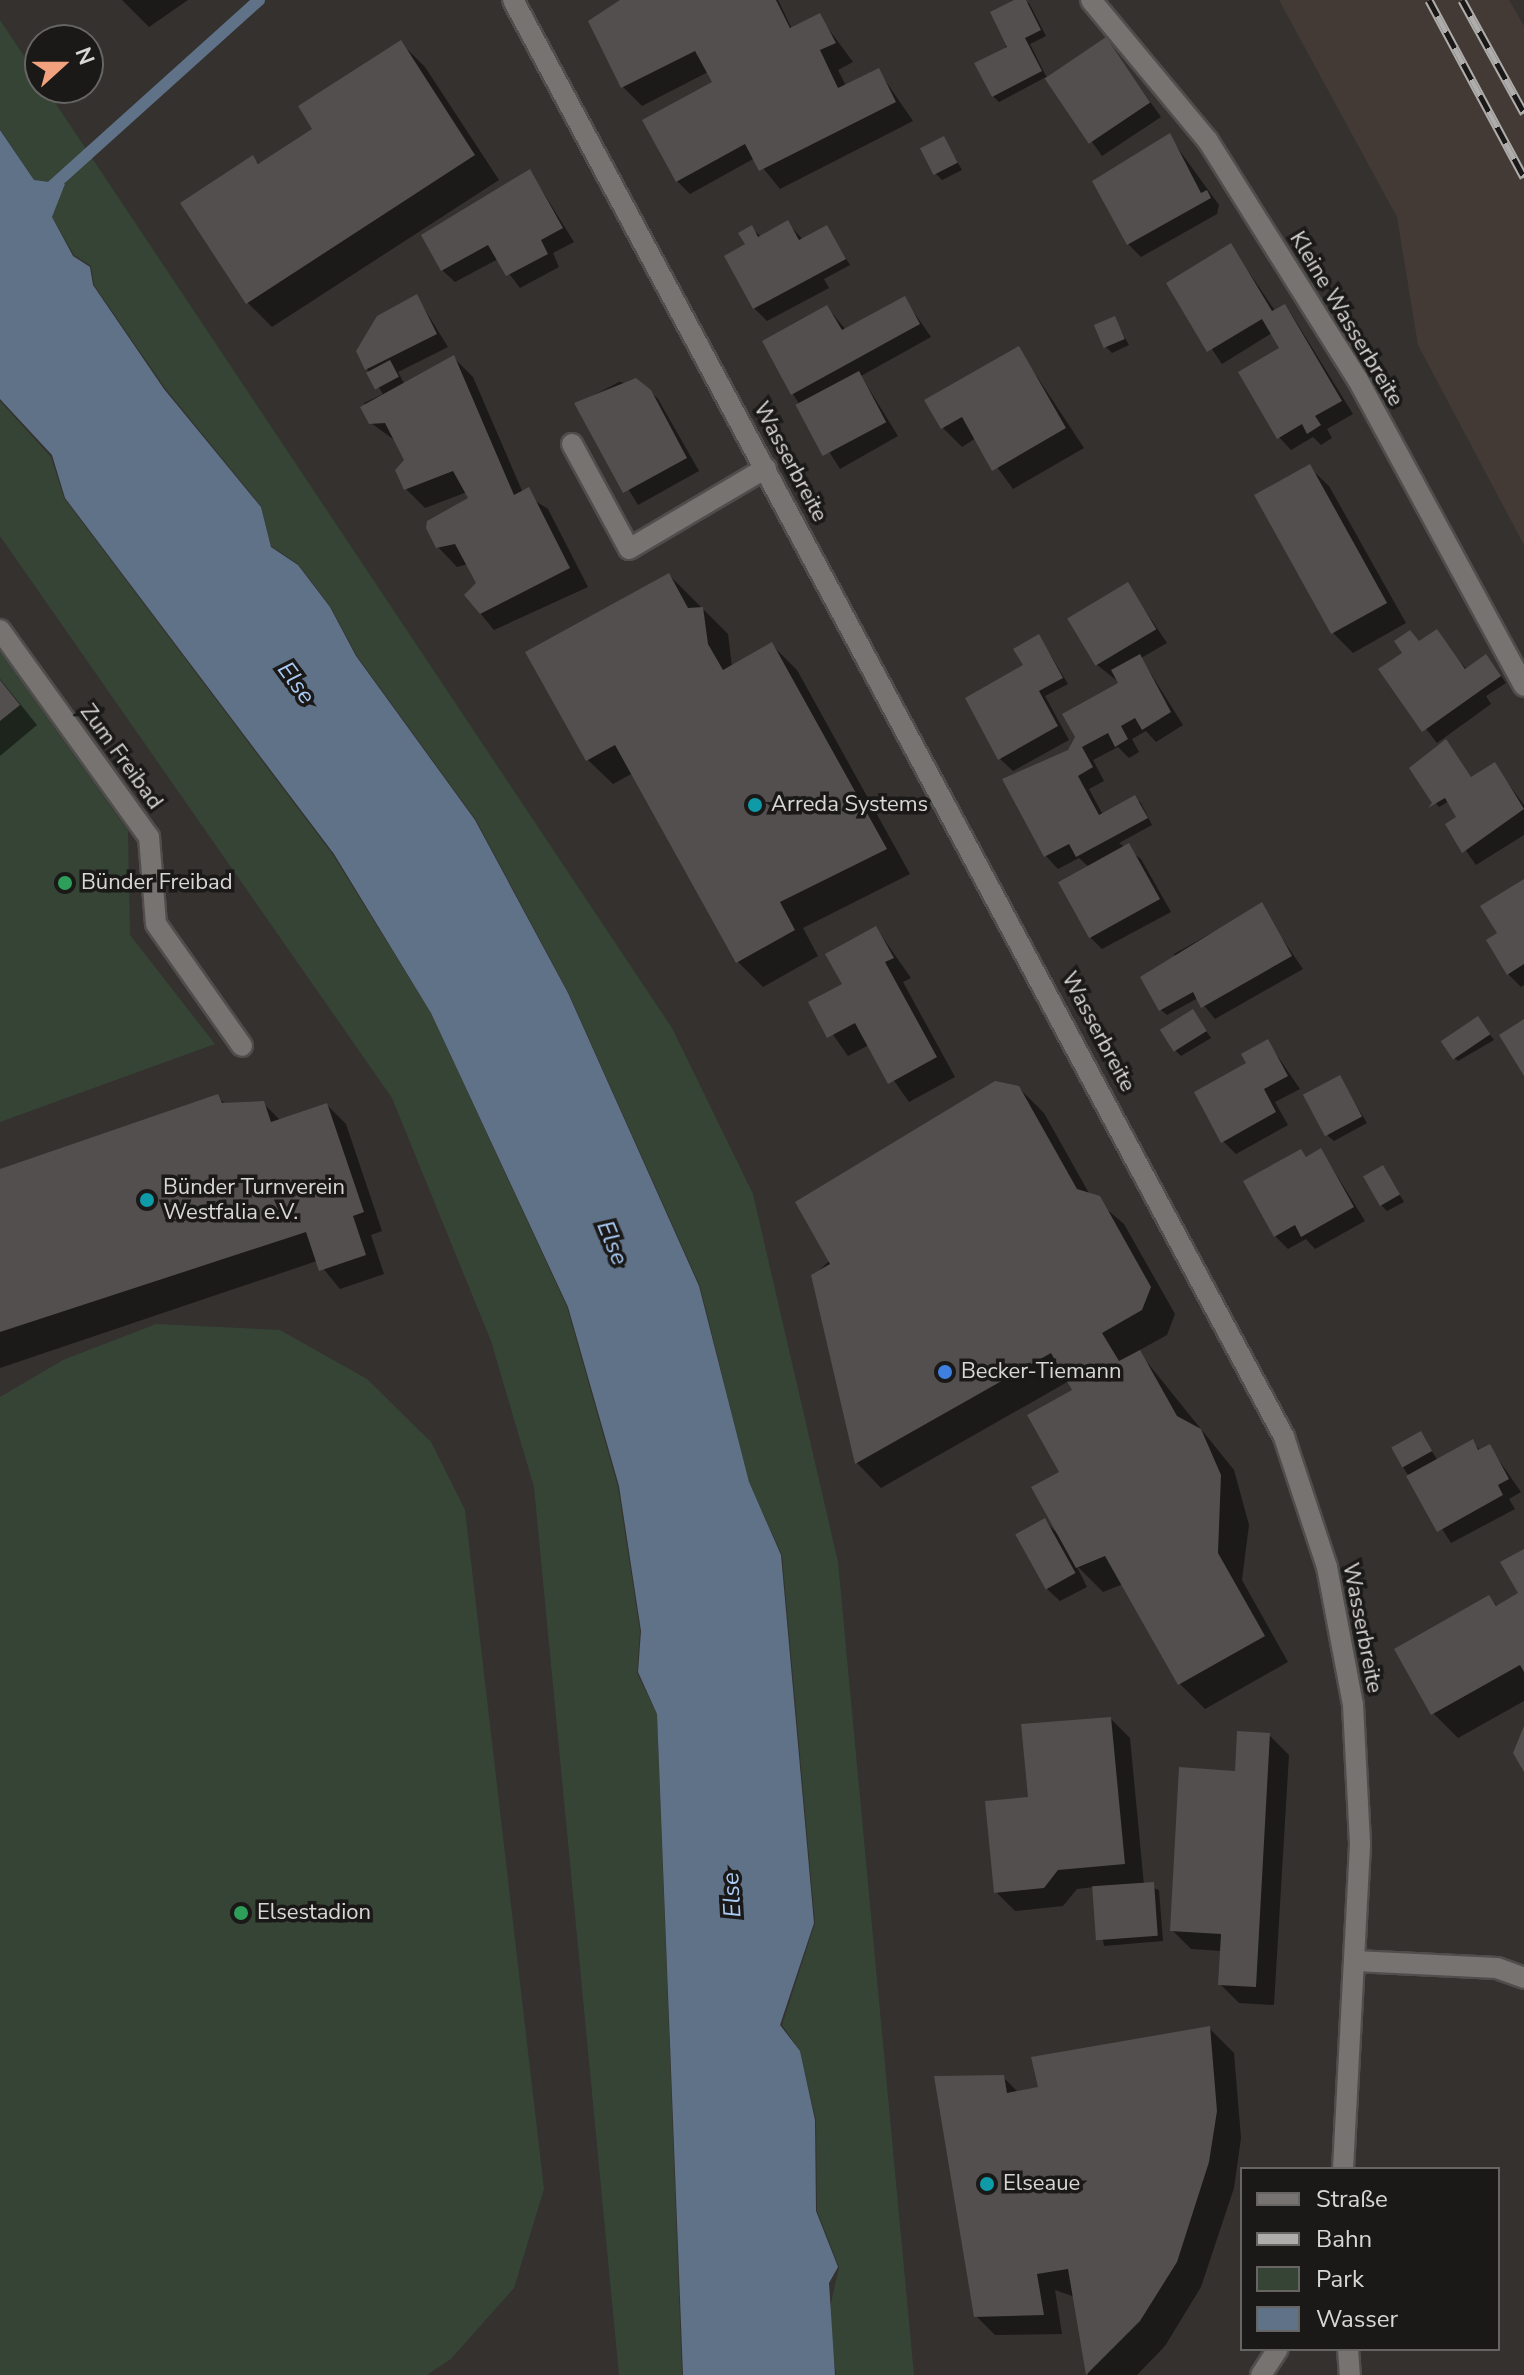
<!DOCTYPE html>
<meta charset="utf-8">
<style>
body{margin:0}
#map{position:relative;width:1524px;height:2375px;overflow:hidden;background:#34312f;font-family:"Nunito Sans",sans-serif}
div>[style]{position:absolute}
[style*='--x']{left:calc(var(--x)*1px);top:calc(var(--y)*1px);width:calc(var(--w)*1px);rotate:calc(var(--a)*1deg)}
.built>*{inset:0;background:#433a35}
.green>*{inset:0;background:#364436}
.water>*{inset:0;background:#607288}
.shadow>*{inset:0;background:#0007}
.stream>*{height:12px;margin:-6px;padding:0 6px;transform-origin:6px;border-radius:6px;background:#607288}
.building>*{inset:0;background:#524f4e;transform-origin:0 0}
.roads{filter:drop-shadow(2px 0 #504e4c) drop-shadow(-2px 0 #504e4c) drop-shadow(0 2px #504e4c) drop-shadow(0 -2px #504e4c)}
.lane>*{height:20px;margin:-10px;padding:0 10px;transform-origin:10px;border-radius:10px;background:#767371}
.street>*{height:20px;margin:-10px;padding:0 10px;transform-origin:10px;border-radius:10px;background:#767371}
.secondary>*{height:20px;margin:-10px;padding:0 10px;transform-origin:10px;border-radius:10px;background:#767371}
.rail>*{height:9px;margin-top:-4.5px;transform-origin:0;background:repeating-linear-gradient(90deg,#1a1918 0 18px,#afadac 0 36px);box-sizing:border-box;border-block:2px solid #afadac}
.dots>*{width:22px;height:22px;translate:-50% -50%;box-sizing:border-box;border:4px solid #1a1918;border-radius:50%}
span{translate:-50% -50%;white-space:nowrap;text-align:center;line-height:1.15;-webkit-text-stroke:7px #1a1918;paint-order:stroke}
.street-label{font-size:22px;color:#d9d7d6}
.poi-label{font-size:22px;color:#d9d7d6}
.left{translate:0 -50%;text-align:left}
.water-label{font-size:24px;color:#a9cbf5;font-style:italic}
.legend{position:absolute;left:1240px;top:2167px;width:260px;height:184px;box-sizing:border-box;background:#1a1918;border:2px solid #666564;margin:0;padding:10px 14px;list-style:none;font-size:24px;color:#d9d7d6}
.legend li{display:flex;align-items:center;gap:16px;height:40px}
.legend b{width:40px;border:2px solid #666564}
.north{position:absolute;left:24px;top:24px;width:80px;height:80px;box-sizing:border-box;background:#1a1918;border:2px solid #666564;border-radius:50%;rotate:69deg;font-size:22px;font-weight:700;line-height:32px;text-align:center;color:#d9d7d6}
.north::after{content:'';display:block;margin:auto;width:28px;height:36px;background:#f2a17e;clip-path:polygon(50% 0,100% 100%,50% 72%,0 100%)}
</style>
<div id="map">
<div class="built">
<div style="clip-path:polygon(1279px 0,1509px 0,1524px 26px,1524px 545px,1418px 345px,1397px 217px)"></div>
</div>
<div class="green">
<div style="clip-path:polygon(0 20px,672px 1028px,753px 1194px,838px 1562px,914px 2375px,836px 2375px,828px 2316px,839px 2267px,817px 2211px,816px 2120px,800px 2051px,782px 2025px,815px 1923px,782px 1555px,749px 1483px,700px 1286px,568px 992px,476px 820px,357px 656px,330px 606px,298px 564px,271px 546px,261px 506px,165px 388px,94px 285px,91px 266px,74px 255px,52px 217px,65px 184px,34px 180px,0 129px)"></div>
<div style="clip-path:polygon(0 401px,51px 457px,64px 498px,333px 855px,431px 1013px,567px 1307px,618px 1487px,640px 1631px,637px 1673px,657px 1714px,682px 2375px,619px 2375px,534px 1487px,491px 1341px,392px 1098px,0 536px)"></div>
<div style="clip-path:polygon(0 652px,128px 831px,130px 935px,215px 1044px,0 1122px)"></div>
<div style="clip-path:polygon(156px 1324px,280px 1330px,367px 1379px,431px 1442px,465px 1510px,544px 2189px,514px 2288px,451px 2359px,427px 2375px,0 2375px,0 1397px,63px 1360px)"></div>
</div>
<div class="water">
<div style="clip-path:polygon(0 130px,34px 180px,65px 184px,52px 217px,73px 256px,90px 267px,93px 285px,164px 389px,261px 507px,271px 547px,298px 565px,330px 607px,356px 656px,475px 820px,568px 993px,699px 1286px,749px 1482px,781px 1555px,814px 1923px,780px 2025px,800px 2051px,815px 2120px,816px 2211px,838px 2267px,829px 2283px,835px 2375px,683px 2375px,657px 1714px,638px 1672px,641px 1631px,619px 1486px,568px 1307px,431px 1013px,334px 854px,65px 498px,52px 455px,0 399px)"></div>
</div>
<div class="shadow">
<div style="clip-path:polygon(122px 0,188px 0,149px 27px)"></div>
<div style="clip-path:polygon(623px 0,778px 0,792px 29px,819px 16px,853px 62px,838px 70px,846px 86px,878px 70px,913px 121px,780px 189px,755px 158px,690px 194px,677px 181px,714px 83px,708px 72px,642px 106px,623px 87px)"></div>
<div style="clip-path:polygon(1018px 0,1029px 3px,1046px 36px,1030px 44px,1047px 78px,1106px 40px,1161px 117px,1102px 156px,1046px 77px,999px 102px,993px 96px)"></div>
<div style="clip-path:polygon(400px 42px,425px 67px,499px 180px,272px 327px,247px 302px,253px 157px,260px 165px,315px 129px)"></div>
<div style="clip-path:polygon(1169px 136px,1219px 205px,1217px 214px,1141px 257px,1128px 244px)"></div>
<div style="clip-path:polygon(943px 138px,962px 170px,942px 180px,936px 174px)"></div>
<div style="clip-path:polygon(530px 171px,574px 242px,553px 253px,559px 267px,520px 288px,498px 259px,455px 282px,442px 270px)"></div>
<div style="clip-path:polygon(788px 223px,803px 240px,827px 228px,850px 265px,824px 279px,829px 288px,767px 321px,754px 308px,748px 245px,752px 228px,761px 237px)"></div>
<div style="clip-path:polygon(1231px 246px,1276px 312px,1284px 307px,1290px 312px,1353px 414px,1327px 429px,1332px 438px,1321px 445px,1313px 437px,1291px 450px,1279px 437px,1282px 348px,1272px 333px,1222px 364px,1168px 284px)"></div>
<div style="clip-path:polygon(417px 297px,448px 347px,398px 372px,404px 383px,454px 358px,473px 377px,523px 493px,548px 509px,588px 587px,494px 630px,466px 596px,478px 584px,468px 564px,457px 567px,438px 547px,471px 499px,467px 492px,425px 508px,406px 489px,406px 460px,397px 442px,371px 423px,364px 403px,383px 394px,367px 369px)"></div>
<div style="clip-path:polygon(904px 298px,931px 337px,861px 376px,898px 436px,840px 469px,793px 394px,827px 307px,846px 330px)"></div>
<div style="clip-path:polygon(1114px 319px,1129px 345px,1112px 353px,1106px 347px)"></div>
<div style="clip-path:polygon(1018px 348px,1084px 448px,1013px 489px,976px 438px,962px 447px,943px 428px)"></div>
<div style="clip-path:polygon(619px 382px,645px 386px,658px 399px,699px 471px,638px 505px,577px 404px)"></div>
<div style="clip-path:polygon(1309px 467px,1329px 486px,1406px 623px,1353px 653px,1334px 634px)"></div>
<div style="clip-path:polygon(669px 575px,728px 634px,732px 667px,772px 645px,797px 670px,910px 874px,803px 928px,818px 956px,763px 987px,738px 962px,633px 773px,613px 784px,588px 760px)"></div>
<div style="clip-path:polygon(1128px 585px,1167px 643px,1141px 658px,1183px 725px,1156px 742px,1146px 731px,1132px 739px,1139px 752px,1129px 758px,1118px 747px,1093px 760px,1104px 781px,1089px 789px,1103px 815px,1135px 798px,1141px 803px,1152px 825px,1119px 843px,1141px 859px,1171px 912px,1102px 949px,1090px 937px,1089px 867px,1079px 858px,1058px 869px,1046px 856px,1070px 751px,1121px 684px,1096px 664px)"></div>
<div style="clip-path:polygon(1436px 632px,1467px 670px,1491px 662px,1506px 683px,1486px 696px,1491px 704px,1437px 743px,1381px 670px)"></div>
<div style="clip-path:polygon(1039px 636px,1068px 684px,1045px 696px,1069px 740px,1013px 771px,1000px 759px)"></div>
<div style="clip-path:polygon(0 679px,37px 725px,0 756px)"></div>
<div style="clip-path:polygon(1446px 742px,1472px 779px,1494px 765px,1524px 805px,1524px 835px,1476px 865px,1448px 825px,1459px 818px,1449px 801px,1439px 807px,1434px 801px)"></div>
<div style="clip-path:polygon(1524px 881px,1524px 985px,1521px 987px,1508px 974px,1500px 934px)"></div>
<div style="clip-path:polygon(1260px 906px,1303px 969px,1215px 1019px,1198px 998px,1167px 1015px,1161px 1010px,1182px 967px,1174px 954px)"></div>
<div style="clip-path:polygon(876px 928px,911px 978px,903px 982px,955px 1077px,909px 1102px,869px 1045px,848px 1056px,811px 1003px,844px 985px)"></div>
<div style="clip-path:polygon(1192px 1011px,1211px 1038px,1181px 1056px,1175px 1050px)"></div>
<div style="clip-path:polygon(1478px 1019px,1494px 1040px,1458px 1061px,1452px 1056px)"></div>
<div style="clip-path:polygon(1268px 1042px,1300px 1089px,1275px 1102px,1288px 1125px,1236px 1154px,1223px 1141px,1249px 1064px)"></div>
<div style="clip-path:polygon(1340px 1078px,1367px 1123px,1334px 1141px,1328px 1136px)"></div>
<div style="clip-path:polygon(1018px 1087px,1044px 1113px,1090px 1195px,1124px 1224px,1175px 1314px,1167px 1335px,1138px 1351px,1234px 1470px,1249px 1525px,1242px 1580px,1288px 1662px,1205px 1709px,1180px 1684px,1123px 1584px,1103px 1592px,1076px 1565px,1087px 1587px,1060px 1601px,1047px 1589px,1045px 1521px,1058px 1534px,1075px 1391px,1069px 1381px,881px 1488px,857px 1463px,813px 1276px)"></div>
<div style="clip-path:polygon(217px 1096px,226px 1105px,263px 1103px,282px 1122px,327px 1105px,346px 1124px,382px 1231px,371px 1235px,384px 1274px,340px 1289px,317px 1261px,0 1368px,0 1172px)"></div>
<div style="clip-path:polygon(1321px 1150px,1365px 1221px,1315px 1249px,1306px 1239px,1288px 1249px,1275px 1236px,1301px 1152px,1307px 1158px)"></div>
<div style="clip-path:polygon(1383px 1167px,1404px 1202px,1387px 1211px,1381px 1205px)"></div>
<div style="clip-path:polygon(1421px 1434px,1438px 1461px,1472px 1442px,1481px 1451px,1489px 1446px,1521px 1492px,1509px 1499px,1515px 1509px,1451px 1543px,1403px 1467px)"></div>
<div style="clip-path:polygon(1524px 1551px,1524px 1701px,1458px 1738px,1433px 1713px,1489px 1597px,1498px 1607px,1521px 1594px)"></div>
<div style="clip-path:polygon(1111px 1719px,1130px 1738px,1144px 1885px,1159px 1890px,1163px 1941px,1104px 1946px,1094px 1887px,1077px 1889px,1063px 1906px,1015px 1911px,996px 1892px,1030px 1798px)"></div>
<div style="clip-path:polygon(1269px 1735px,1289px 1755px,1274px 2005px,1239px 2003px,1220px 1984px,1222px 1951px,1191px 1949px,1172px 1930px,1236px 1773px)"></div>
<div style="clip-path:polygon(1209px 2028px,1234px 2053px,1241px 2138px,1234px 2188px,1201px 2287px,1165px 2346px,1137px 2375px,1088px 2375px,1075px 2297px,1055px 2290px,1062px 2334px,995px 2335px,976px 2316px,1003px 2077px,1019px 2093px,1040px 2088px)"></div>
</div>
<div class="stream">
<div style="--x:48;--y:190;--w:284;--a:-42"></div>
</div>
<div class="building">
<div style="clip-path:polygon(620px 0,776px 0,790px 28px,820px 13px,836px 43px,820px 50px,838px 88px,879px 68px,896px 102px,759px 171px,745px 144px,676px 182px,642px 120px,712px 82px,695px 51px,621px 88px,588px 21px)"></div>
<div style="clip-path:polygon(1014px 0,1026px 0,1041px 30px,1025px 38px,1042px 71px,992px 97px,974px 63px,1007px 47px,990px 12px)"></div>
<div style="left:1106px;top:37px;width:79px;height:74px;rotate:56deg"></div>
<div style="clip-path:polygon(401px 40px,475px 155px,246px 304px,180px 203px,253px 155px,258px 164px,312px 129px,298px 106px)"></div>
<div style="clip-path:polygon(1170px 133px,1201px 193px,1207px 190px,1211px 198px,1127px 245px,1092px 181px)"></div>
<div style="left:944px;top:136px;width:30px;height:27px;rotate:63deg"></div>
<div style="clip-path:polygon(530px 169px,563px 228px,541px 240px,548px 254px,506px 276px,488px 245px,441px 271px,421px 235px)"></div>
<div style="clip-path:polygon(788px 220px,799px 240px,827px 225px,846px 259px,753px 309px,724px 256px,745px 244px,738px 233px,752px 225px,758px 237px)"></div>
<div style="clip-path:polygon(1231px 243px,1272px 311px,1285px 304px,1342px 401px,1315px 416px,1321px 425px,1307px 434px,1302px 424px,1277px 439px,1238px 372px,1279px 348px,1262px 319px,1207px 352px,1166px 283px)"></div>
<div style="clip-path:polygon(417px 294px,437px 334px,365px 370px,356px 351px,377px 316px)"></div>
<div style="clip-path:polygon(905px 296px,920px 324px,791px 395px,762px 341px,827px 305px,842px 330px)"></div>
<div style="left:1115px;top:316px;width:25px;height:23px;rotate:67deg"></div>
<div style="clip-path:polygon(1019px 346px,1066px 428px,992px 471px,962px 417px,941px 429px,924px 400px)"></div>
<div style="clip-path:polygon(454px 355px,514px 495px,529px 487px,570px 568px,480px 614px,464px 595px,476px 583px,455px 544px,436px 548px,426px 528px,427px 521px,468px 498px,453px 471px,404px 490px,395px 470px,404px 460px,385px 423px,369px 424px,360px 407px)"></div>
<div style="left:390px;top:360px;width:19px;height:27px;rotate:62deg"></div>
<div style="left:859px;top:371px;width:58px;height:72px;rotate:62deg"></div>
<div style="clip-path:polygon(636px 378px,651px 390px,687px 458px,623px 493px,574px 403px)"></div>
<div style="left:1310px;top:464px;width:159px;height:64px;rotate:61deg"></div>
<div style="clip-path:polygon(669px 573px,688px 608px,703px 607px,708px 644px,723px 670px,772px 642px,887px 849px,780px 902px,795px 930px,736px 963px,615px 745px,586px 761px,525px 652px)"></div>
<div style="left:1128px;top:582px;width:55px;height:71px;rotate:59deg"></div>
<div style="clip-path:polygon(1437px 629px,1465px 669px,1486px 654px,1501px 676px,1422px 732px,1378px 669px,1402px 653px,1394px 641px,1410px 630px,1419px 641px)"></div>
<div style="clip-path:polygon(1039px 634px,1063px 678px,1039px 691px,1058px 726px,998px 760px,965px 698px,1023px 665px,1013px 649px)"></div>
<div style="clip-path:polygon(1140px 654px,1171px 712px,1142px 730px,1135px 718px,1121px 726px,1128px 739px,1115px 747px,1108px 733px,1082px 747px,1093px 767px,1078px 776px,1099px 815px,1135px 795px,1148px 818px,1076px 857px,1069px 844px,1044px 857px,1002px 779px,1068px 750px,1075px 737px,1062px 714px,1118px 683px,1111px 670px)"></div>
<div style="clip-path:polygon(0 680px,20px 705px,0 721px)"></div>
<div style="clip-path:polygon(1446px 739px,1471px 777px,1495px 762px,1524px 809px,1462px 853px,1445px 824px,1456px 817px,1445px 798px,1428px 808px,1432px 803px,1409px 768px)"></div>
<div style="left:1129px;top:843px;width:64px;height:81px;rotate:61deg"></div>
<div style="clip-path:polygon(1524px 879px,1524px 964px,1507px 975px,1486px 940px,1497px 933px,1480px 906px)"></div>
<div style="clip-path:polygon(1262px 902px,1292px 956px,1201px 1008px,1193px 992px,1159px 1011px,1140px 977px)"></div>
<div style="clip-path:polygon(876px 926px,894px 958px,885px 962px,937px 1057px,888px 1084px,855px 1023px,827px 1038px,808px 1002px,842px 984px,825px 954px)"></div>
<div style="left:1193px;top:1009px;width:26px;height:39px;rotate:58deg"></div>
<div style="left:1478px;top:1016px;width:22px;height:45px;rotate:56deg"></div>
<div style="clip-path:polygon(1524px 1019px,1524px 1076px,1499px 1035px)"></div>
<div style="clip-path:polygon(1268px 1039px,1288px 1076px,1264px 1089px,1276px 1112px,1221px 1143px,1194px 1092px,1246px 1063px,1241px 1054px)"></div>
<div style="left:1340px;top:1075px;width:47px;height:42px;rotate:62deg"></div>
<div style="clip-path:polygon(995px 1081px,1019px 1086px,1077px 1189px,1100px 1196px,1151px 1287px,1142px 1310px,1102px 1333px,1119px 1361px,1140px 1350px,1177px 1416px,1201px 1429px,1221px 1475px,1218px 1553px,1265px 1636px,1178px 1685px,1105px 1556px,1076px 1568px,1031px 1487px,1059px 1472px,1027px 1415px,1072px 1390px,1051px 1353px,855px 1464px,811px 1275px,830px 1264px,795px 1202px)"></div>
<div style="clip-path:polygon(218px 1094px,222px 1103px,264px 1101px,271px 1122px,327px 1103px,364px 1212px,353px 1216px,366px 1255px,319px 1271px,306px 1232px,0 1332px,0 1169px)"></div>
<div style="clip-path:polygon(1321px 1148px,1354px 1207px,1301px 1237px,1295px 1225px,1274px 1237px,1243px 1181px,1301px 1149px,1306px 1157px)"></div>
<div style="left:1383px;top:1165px;width:34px;height:23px;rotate:60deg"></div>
<div style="left:1421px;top:1431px;width:23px;height:34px;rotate:61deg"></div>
<div style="clip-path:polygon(1473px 1439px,1478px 1450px,1490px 1444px,1509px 1479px,1498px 1485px,1503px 1495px,1437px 1532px,1406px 1476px)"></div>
<div style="left:1045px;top:1518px;width:63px;height:34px;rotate:61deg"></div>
<div style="clip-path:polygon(1524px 1549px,1524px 1672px,1520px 1665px,1431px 1715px,1394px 1649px,1489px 1595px,1496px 1606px,1518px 1593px,1500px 1562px)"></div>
<div style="clip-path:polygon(1111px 1717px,1125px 1864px,1058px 1870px,1044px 1888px,994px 1893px,985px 1801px,1028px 1797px,1021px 1724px)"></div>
<div style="clip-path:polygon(1524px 1726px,1524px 1772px,1513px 1753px)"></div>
<div style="clip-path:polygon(1237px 1731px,1270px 1733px,1256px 1987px,1218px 1985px,1221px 1934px,1170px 1931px,1179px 1767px,1235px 1771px)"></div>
<div style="left:1154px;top:1882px;width:54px;height:62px;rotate:86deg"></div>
<div style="clip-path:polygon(1210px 2026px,1217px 2111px,1209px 2162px,1177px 2262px,1140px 2321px,1086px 2375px,1068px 2269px,1037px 2274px,1044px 2315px,974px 2317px,934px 2076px,1004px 2075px,1007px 2093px,1038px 2087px,1031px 2057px)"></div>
</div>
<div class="roads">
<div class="lane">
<div style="--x:572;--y:444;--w:119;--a:61.5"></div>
<div style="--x:629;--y:549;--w:159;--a:-30.6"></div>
</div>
<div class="street">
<div style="--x:1091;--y:0;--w:183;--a:50.3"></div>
<div style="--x:1208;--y:141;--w:282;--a:57.9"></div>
<div style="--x:1358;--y:380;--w:348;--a:61.5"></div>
<div style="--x:0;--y:630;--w:255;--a:54.3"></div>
<div style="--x:149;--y:837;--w:87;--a:85.4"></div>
<div style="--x:156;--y:924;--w:149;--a:54.8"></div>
<div style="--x:1355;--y:1961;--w:142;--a:2.8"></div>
<div style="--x:1497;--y:1968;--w:29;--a:20"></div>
</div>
<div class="secondary">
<div style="--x:513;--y:0;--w:1631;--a:61.78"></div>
<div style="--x:1284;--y:1437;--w:137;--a:71.7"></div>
<div style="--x:1327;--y:1567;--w:140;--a:79.3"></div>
<div style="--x:1353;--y:1705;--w:140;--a:87.1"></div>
<div style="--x:1360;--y:1845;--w:324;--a:93"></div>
<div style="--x:1348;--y:2349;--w:26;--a:86"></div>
<div style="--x:1261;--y:2375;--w:31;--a:-57"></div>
</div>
</div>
<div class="rail">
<div style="--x:1429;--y:0;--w:201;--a:61.8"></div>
<div style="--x:1462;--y:0;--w:129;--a:61.2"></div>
</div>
<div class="dots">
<div style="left:755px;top:805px;background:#0f9aa8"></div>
<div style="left:65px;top:883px;background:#2e9e5b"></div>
<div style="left:147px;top:1200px;background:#0f9aa8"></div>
<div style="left:945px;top:1372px;background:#3f7fe0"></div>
<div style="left:241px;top:1913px;background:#2e9e5b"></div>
<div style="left:987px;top:2184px;background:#0f9aa8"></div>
</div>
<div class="street-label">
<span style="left:1346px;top:319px;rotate:59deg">Kleine Wasserbreite</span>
<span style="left:790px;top:462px;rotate:62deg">Wasserbreite</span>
<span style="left:121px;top:757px;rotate:54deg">Zum Freibad</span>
<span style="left:1098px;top:1032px;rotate:62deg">Wasserbreite</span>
<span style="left:1362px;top:1628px;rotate:79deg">Wasserbreite</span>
</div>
<div class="poi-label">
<span class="left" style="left:771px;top:805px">Arreda Systems</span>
<span class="left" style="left:81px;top:883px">Bünder Freibad</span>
<span class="left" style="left:163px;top:1200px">Bünder Turnverein<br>Westfalia e.V.</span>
<span class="left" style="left:961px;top:1372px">Becker-Tiemann</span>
<span class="left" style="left:257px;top:1913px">Elsestadion</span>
<span class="left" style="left:1003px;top:2184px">Elseaue</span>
</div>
<div class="water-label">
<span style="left:296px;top:683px;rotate:54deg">Else</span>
<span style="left:612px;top:1243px;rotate:68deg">Else</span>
<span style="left:732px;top:1895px;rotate:-93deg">Else</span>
</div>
<ul class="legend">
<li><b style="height:10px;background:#767371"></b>Straße</li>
<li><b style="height:10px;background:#afadac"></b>Bahn</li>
<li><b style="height:22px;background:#364436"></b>Park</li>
<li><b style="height:22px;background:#607288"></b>Wasser</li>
</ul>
<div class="north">N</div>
</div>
